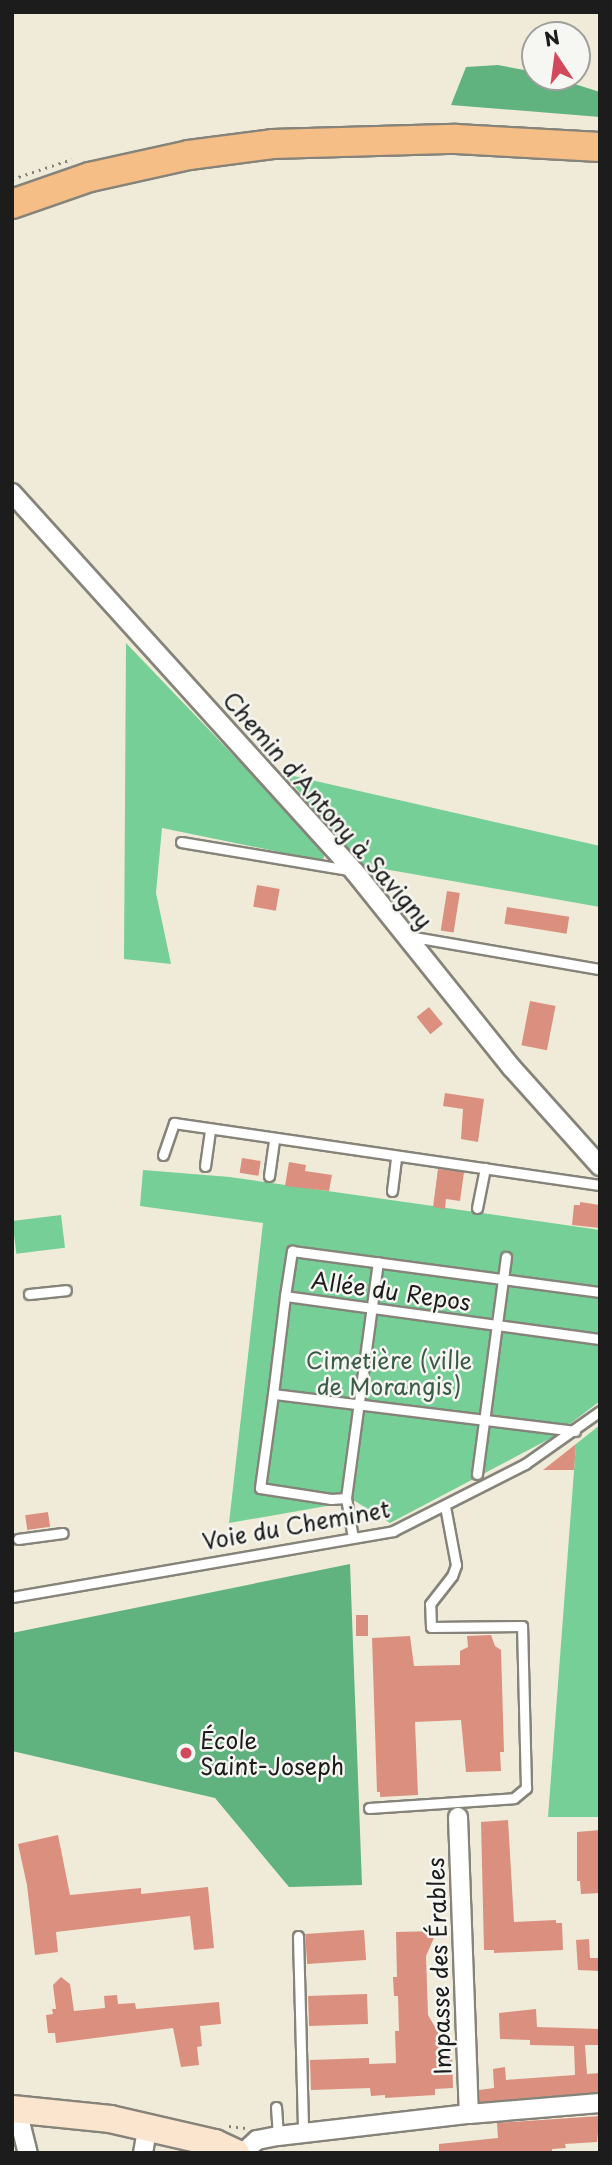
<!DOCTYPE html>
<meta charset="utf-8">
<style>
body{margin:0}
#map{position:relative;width:612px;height:2165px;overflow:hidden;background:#f0ebd8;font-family:"Playpen Sans",sans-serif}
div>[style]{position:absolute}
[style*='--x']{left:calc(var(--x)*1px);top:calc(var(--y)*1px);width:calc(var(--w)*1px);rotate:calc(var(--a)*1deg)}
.green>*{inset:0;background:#75cf96;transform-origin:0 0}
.forest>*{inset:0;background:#60b27f}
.building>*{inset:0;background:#da8f7f;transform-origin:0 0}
.path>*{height:2.5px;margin-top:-1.25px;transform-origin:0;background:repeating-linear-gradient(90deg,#86847a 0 2px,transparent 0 7px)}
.roads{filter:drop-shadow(2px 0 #86847a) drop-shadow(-2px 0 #86847a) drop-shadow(0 2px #86847a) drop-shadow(0 -2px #86847a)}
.service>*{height:9px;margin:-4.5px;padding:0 4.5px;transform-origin:4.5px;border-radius:4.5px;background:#fff}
.minor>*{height:18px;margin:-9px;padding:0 9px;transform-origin:9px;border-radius:9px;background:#fff}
.secondary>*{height:26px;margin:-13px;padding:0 13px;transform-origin:13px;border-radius:13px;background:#fbe5cf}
.primary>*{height:28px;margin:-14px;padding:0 14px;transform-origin:14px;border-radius:14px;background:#f6be87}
.dots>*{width:19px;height:19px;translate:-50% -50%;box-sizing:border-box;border:4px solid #f6f6f2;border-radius:50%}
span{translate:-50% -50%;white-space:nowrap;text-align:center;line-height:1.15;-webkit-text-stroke:5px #f6f6f2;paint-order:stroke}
.street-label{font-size:23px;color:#1c1c1c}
.park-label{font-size:23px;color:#3b5b47}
.poi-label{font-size:23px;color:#1c1c1c}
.left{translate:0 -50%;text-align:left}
.frame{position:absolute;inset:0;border:14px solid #1c1c1c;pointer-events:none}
.north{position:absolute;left:521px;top:21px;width:70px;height:70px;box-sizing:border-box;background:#f6f6f2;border:2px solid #9f9f9c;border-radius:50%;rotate:347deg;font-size:19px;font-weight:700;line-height:28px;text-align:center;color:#1c1c1c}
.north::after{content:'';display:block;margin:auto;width:24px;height:32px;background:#d1495b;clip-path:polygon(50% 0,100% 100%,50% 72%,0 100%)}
</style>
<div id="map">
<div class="green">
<div style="clip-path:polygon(126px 643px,325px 851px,323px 861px,162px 828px,156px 893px,171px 964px,124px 959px)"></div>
<div style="clip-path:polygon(285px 774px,600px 846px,600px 907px,356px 864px)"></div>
<div style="clip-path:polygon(143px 1170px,230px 1177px,600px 1230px,600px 1401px,553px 1437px,390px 1523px,355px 1501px,229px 1523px,263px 1223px,140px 1206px)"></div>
<div style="left:61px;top:1215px;width:33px;height:49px;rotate:83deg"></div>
<div style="clip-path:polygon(600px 1425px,600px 1817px,548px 1817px,576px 1444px)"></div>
</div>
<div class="forest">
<div style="clip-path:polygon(498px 65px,535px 72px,535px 77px,552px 77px,600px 92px,600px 117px,451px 105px,466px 67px)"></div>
<div style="clip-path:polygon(350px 1564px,362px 1885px,289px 1887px,215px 1798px,12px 1751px,12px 1633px)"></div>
</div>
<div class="building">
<div style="left:257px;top:885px;width:23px;height:22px;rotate:10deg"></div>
<div style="left:447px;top:891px;width:13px;height:40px;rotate:9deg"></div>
<div style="left:507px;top:907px;width:63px;height:17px;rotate:9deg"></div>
<div style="left:530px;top:1001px;width:26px;height:45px;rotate:11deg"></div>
<div style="left:429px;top:1007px;width:22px;height:16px;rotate:51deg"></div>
<div style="clip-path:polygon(445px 1093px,484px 1099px,478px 1142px,461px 1139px,463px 1109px,443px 1106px)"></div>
<div style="left:242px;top:1158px;width:19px;height:15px;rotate:9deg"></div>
<div style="clip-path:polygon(289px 1162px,306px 1165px,305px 1171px,332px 1175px,329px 1191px,285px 1186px)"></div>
<div style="clip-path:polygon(438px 1169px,464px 1172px,460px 1201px,446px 1199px,445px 1209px,433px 1207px)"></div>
<div style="clip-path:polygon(580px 1202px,600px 1205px,600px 1228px,572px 1225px,574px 1205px,580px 1205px)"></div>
<div style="clip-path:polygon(576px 1444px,574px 1470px,543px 1470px)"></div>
<div style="left:48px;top:1512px;width:15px;height:23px;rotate:82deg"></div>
<div style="left:356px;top:1615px;width:12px;height:21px"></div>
<div style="clip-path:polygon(491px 1635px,495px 1646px,501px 1650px,504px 1752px,500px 1752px,501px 1771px,466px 1772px,461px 1720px,415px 1722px,418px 1795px,380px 1797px,380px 1792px,377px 1792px,372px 1638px,410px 1636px,414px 1666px,460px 1665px,460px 1651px,468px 1647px,467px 1636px)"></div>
<div style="clip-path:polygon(508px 1820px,514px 1922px,556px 1920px,556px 1923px,562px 1923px,563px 1950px,494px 1953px,494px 1950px,484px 1950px,481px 1822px)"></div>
<div style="clip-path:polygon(600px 1830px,600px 1893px,581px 1894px,580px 1881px,577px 1881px,577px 1832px)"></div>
<div style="clip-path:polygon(58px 1835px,70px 1895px,141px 1888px,141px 1894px,208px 1887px,214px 1948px,194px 1950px,190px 1916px,56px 1932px,58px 1952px,35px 1955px,27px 1885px,18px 1844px)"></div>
<div style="left:364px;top:1930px;width:30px;height:59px;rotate:86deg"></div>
<div style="clip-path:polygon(437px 1931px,426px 1956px,428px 2015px,452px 2056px,453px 2088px,435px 2089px,435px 2095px,385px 2098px,385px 2095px,371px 2096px,370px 2088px,311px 2090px,310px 2060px,369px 2058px,369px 2064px,396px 2063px,395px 2031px,399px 2031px,398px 1996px,394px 1996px,393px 1977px,397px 1977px,396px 1932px)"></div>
<div style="clip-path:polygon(589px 1939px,590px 1958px,600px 1958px,600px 1971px,578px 1970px,576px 1940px)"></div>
<div style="clip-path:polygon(61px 1977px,70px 1984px,74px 2011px,105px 2008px,104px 1996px,117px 1995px,118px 2004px,135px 2003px,136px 2009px,219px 2002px,221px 2024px,200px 2026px,202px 2046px,197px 2047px,199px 2065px,181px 2067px,173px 2028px,56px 2043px,55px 2033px,48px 2033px,46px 2015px,53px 2014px,52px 2009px,56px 2009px,53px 1985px)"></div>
<div style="left:367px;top:1994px;width:30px;height:59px;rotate:88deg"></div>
<div style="clip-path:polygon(536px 2009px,537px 2027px,600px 2029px,600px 2045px,585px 2045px,587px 2074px,600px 2073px,600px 2092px,480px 2102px,479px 2090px,494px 2088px,493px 2069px,505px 2067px,506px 2080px,575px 2075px,574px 2046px,530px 2045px,530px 2040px,500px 2039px,499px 2013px)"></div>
<div style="clip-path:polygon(600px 2116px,597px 2142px,565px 2144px,566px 2148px,552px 2149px,552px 2153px,439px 2153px,439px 2144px,498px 2138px,497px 2123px)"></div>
</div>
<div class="path">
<div style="--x:12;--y:179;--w:63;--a:-18.4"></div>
<div style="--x:229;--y:2126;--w:17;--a:7"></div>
</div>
<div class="roads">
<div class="service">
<div style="--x:181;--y:842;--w:170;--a:9.5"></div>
<div style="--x:408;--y:936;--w:195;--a:9.8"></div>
<div style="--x:163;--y:1155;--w:34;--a:-71"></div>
<div style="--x:174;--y:1123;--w:430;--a:8.3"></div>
<div style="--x:205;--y:1166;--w:37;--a:-82"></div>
<div style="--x:269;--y:1176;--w:37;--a:-82"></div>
<div style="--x:392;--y:1191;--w:35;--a:-83"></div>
<div style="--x:477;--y:1208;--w:41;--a:-78.7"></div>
<div style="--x:29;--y:1294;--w:37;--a:-6"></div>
<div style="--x:285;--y:1296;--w:46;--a:-81.2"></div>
<div style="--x:292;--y:1251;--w:311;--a:7.6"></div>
<div style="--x:273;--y:1394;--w:95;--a:97.9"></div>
<div style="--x:260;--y:1488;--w:72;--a:8.8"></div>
<div style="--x:331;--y:1499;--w:15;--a:-4"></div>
<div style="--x:346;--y:1498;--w:238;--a:-82.3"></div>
<div style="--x:575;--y:1431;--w:304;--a:-173"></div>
<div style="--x:273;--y:1394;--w:99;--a:-83"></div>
<div style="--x:285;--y:1296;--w:318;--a:7.8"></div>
<div style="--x:477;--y:1474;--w:219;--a:-82.4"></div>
<div style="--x:346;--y:1498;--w:40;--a:80"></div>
<div style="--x:18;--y:1539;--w:45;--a:-7.6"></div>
<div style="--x:12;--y:1597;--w:387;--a:-9.8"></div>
<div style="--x:393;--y:1531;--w:148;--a:-26.9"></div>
<div style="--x:525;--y:1464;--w:92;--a:-35.2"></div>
<div style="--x:369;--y:1808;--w:145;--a:-3.9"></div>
<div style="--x:514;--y:1798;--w:16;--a:-40"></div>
<div style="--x:526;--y:1788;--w:162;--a:-91.4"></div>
<div style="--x:522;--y:1626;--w:91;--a:179.4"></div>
<div style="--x:431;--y:1627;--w:23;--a:-92"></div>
<div style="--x:430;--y:1604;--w:36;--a:-52"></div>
<div style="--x:452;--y:1576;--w:12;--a:-70"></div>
<div style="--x:456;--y:1565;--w:60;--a:-100.6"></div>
<div style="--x:298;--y:1936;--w:197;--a:88.5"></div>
<div style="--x:276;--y:2107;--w:29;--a:86"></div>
</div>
<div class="minor">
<div style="--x:12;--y:493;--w:510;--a:47.86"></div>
<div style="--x:354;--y:871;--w:253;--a:51.3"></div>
<div style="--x:512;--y:1068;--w:132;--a:48.1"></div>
<div style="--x:458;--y:1817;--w:297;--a:87.9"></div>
<div style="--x:19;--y:2118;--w:36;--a:76"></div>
<div style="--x:143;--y:2153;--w:17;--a:-80"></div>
<div style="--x:243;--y:2153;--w:19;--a:-43"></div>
<div style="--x:257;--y:2140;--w:21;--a:-11"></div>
<div style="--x:278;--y:2136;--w:192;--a:-6.6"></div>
<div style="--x:469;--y:2114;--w:131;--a:-4.8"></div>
</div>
<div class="secondary">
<div style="--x:12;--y:2109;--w:99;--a:5.8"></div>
<div style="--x:110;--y:2119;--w:108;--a:12.9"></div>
<div style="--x:215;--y:2143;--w:23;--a:25"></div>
</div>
<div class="primary">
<div style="--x:12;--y:204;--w:83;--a:-19.1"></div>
<div style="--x:90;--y:177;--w:101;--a:-12.5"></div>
<div style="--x:189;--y:155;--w:84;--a:-7.5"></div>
<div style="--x:272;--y:144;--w:184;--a:-1.6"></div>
<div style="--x:456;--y:139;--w:144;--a:3.2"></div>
</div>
</div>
<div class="dots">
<div style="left:186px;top:1753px;background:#d1495b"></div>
</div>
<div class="street-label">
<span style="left:328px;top:810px;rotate:49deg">Chemin d'Antony à Savigny</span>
<span style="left:391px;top:1291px;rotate:8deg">Allée du Repos</span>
<span style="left:296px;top:1525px;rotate:-10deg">Voie du Cheminet</span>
<span style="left:439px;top:1966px;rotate:-92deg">Impasse des Érables</span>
</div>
<div class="park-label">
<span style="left:389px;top:1373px">Cimetière (ville<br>de Morangis)</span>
</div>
<div class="poi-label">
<span class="left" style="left:200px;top:1753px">École<br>Saint-Joseph</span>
</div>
<div class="frame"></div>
<div class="north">N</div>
</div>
